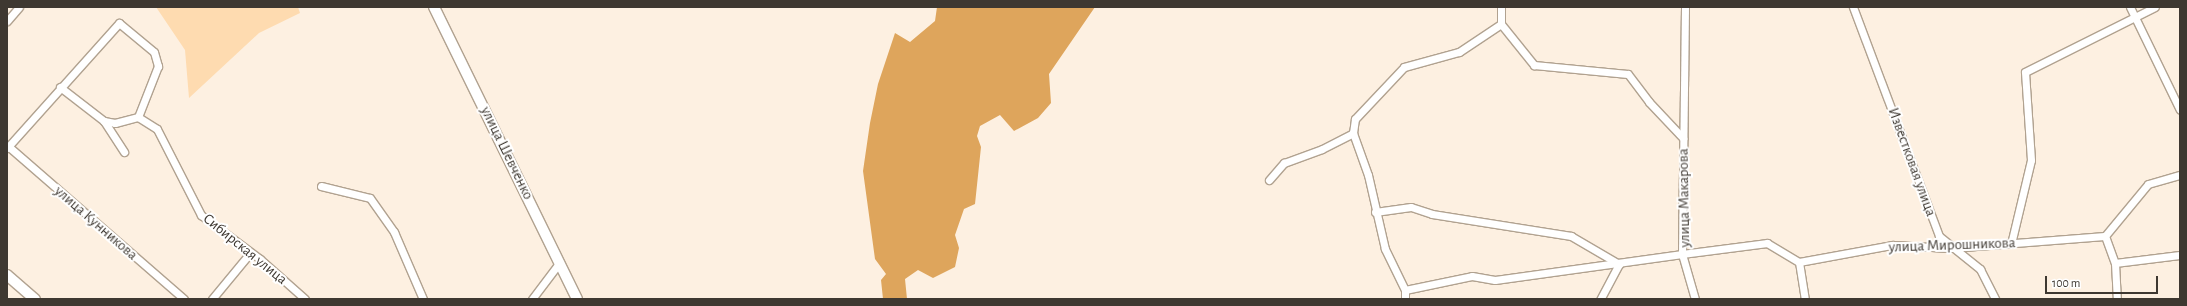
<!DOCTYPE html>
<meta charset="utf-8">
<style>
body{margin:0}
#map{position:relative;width:2187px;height:306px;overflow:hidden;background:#fdf0e1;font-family:"Alegreya Sans",sans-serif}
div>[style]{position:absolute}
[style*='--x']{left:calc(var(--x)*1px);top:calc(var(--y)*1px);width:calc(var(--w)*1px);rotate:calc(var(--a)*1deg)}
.green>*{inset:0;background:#fedbb0}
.water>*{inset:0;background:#dea55c}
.roads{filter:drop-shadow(1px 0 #b1a290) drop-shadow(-1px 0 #b1a290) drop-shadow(0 1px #b1a290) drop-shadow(0 -1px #b1a290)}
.street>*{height:7px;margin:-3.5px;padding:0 3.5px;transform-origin:3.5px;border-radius:3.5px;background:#fff}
.secondary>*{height:10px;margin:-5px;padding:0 5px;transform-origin:5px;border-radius:5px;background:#fff}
span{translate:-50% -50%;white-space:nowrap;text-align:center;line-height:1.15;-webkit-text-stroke:4px #fff;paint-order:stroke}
.street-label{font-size:15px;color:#3e3831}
.frame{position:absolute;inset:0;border:8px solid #3e3831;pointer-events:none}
.scale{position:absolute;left:2045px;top:276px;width:113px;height:18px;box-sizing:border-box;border:2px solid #3e3831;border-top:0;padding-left:5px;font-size:12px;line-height:14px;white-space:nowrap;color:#3e3831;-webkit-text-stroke:3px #fff;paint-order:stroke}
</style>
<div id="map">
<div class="green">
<div style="clip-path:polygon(156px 7px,298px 7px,300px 13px,259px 33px,189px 98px,185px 50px)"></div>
</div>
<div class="water">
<div style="clip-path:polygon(937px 7px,1095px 7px,1049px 74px,1051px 103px,1038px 118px,1014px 131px,1000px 115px,980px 126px,977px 136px,981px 147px,975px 204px,964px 209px,955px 235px,959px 248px,955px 267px,933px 278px,918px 270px,905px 279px,907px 299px,883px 299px,881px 280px,886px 274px,875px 259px,863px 171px,870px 123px,878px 84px,895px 33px,910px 42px,935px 21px)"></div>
</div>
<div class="roads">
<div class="street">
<div style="--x:1685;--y:7;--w:247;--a:90.7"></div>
<div style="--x:1682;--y:254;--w:86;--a:-7.4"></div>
<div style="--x:1767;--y:243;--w:37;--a:31"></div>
<div style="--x:1853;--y:7;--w:245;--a:69.4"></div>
<div style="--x:1939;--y:236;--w:53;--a:38.8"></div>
<div style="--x:1980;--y:269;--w:34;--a:63"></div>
<div style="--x:2130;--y:7;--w:114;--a:64.1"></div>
<div style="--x:7;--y:21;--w:18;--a:-49"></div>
<div style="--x:1501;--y:24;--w:53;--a:51.2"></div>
<div style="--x:1534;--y:65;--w:94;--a:5.5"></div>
<div style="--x:1628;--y:74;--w:35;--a:53"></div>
<div style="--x:1649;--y:102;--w:50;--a:46.6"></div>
<div style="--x:60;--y:87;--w:56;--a:37.7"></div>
<div style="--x:104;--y:121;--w:11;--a:10"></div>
<div style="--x:115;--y:123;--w:24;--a:-15"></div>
<div style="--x:138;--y:117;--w:22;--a:32"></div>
<div style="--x:157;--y:129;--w:97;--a:62.9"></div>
<div style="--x:201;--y:215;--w:74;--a:36.7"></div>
<div style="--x:260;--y:259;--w:60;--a:41.6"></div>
<div style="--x:104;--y:121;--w:37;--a:57"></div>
<div style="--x:8;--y:146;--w:233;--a:41"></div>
<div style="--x:7;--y:148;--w:168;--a:-48.1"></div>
<div style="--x:119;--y:23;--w:45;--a:39.6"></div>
<div style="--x:154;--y:52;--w:15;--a:74"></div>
<div style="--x:158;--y:66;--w:55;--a:111.4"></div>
<div style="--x:1269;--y:180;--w:23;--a:-49"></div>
<div style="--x:1284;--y:163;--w:40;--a:-20.2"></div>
<div style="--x:1322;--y:149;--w:35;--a:-27"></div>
<div style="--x:321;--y:186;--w:50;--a:13.8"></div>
<div style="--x:370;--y:198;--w:42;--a:54.8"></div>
<div style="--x:394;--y:232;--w:73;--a:66.6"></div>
<div style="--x:1375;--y:212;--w:36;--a:-8"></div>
<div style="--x:1411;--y:207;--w:22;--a:18"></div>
<div style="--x:1432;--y:214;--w:141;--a:9"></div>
<div style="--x:1571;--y:236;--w:56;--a:30.3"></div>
<div style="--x:1619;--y:264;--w:40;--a:118"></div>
<div style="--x:2105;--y:236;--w:67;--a:-50.4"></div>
<div style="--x:2148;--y:184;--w:33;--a:-16"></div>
<div style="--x:2105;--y:236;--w:29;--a:70"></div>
<div style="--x:2115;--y:263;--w:36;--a:87"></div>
<div style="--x:2011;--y:244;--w:86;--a:-76.6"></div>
<div style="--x:2031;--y:160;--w:88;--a:-93.9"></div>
<div style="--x:2025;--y:72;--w:145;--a:-26.6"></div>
<div style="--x:1799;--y:262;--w:95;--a:-10.4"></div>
<div style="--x:1892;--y:245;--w:59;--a:2.9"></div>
<div style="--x:1951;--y:248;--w:154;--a:-4.5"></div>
<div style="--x:1799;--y:262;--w:37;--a:81"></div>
<div style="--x:2115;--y:263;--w:65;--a:-7"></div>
<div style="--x:1405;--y:290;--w:68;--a:-11.8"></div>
<div style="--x:1472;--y:276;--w:23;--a:10"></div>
<div style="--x:1495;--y:280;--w:189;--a:-7.9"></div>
<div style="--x:1682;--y:254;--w:47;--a:73.9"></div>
<div style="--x:212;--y:299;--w:60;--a:-50.4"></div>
<div style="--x:532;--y:299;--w:46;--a:-52.9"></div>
<div style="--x:1405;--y:299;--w:9;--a:-90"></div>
<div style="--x:1405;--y:290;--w:46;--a:-116"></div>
<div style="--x:1385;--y:249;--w:76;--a:-102.9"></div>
<div style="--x:1368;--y:175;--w:45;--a:-109.7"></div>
<div style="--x:1353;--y:133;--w:14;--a:-82"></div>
<div style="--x:1355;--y:119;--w:71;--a:-46.7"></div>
<div style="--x:1404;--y:67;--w:57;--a:-15.3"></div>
<div style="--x:1459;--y:52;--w:50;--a:-33.7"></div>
<div style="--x:1501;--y:24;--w:17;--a:-90"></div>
</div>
<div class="secondary">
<div style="--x:434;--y:7;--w:325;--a:63.9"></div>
<div style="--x:7;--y:275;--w:37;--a:41"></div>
</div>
</div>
<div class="street-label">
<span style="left:507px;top:153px;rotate:64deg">улица Шевченко</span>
<span style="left:1912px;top:162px;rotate:70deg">Известковая улица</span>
<span style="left:1684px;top:198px;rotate:-91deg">улица Макарова</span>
<span style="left:96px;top:223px;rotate:41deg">улица Кунникова</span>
<span style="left:1952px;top:245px;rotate:-2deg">улица Мирошникова</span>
<span style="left:245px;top:249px;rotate:39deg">Сибирская улица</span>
</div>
<div class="frame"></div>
<div class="scale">100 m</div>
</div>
